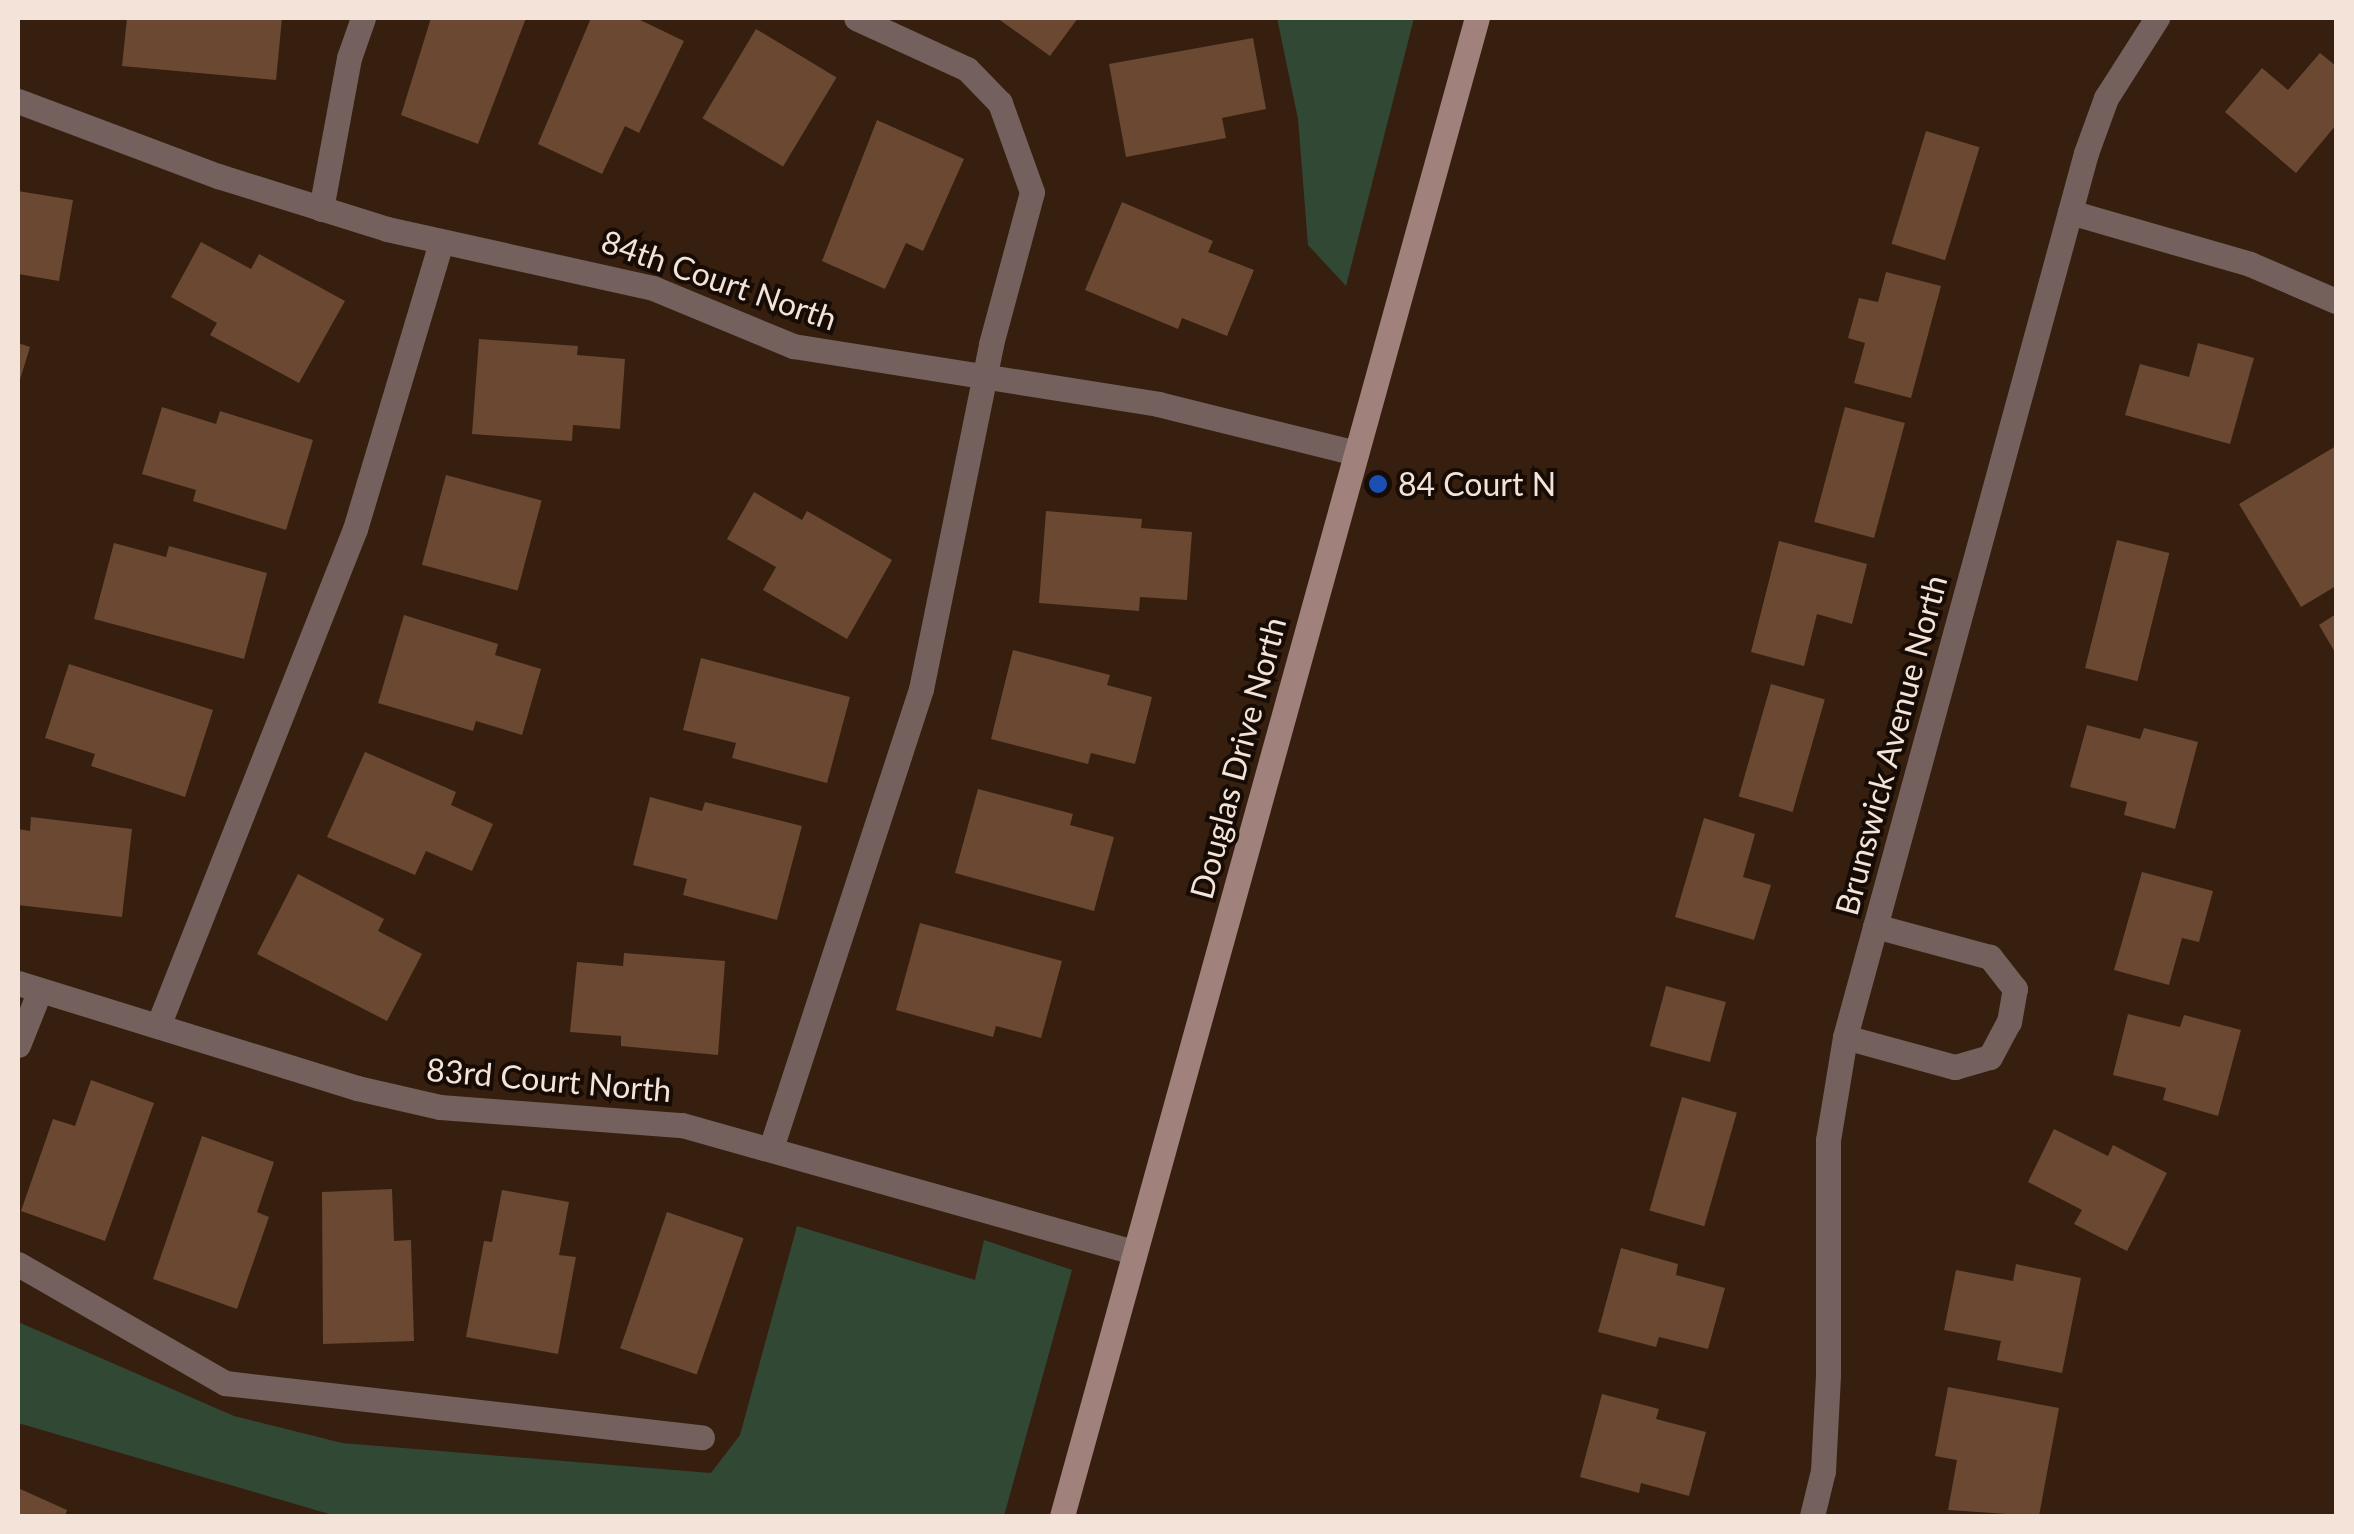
<!DOCTYPE html>
<style>
body{margin:0}
#map{position:relative;width:2354px;height:1534px;overflow:hidden;background:#361f0e;font-family:Lato,sans-serif}
div>[style]{position:absolute}
[style*='--x']{left:calc(var(--x)*1px);top:calc(var(--y)*1px);width:calc(var(--w)*1px);rotate:calc(var(--a)*1deg)}
.green>*{inset:0;background:#314835}
.building>*{inset:0;background:#6a4832;transform-origin:0 0}
.lane>*{height:25px;margin:-12.5px;padding:0 12.5px;transform-origin:12.5px;border-radius:12.5px;background:#74605d}
.street>*{height:25px;margin:-12.5px;padding:0 12.5px;transform-origin:12.5px;border-radius:12.5px;background:#74605d}
.secondary>*{height:25px;margin:-12.5px;padding:0 12.5px;transform-origin:12.5px;border-radius:12.5px;background:#a0817c}
.dots>*{width:28px;height:28px;translate:-50% -50%;box-sizing:border-box;border:5px solid #160c05;border-radius:50%}
span{translate:-50% -50%;white-space:nowrap;text-align:center;line-height:1.15;-webkit-text-stroke:8px #160c05;paint-order:stroke}
.street-label{font-size:32px;color:#f3e3d9}
.poi-label{font-size:32px;color:#f3e3d9}
.left{translate:0 -50%;text-align:left}
.frame{position:absolute;inset:0;border:20px solid #f3e3d9;pointer-events:none}
</style>
<div id="map">
<div class="green">
<div style="clip-path:polygon(1277px 18px,1414px 18px,1346px 286px,1308px 245px,1298px 119px)"></div>
<div style="clip-path:polygon(797px 1226px,975px 1280px,984px 1240px,1072px 1270px,1004px 1516px,336px 1516px,18px 1423px,18px 1322px,234px 1416px,342px 1443px,711px 1473px,740px 1435px)"></div>
</div>
<div class="building">
<div style="clip-path:polygon(127px 18px,282px 18px,276px 80px,122px 66px)"></div>
<div style="clip-path:polygon(431px 18px,526px 18px,478px 144px,401px 115px)"></div>
<div style="clip-path:polygon(591px 18px,636px 18px,684px 41px,639px 133px,625px 126px,602px 174px,538px 144px)"></div>
<div style="clip-path:polygon(997px 18px,1078px 18px,1050px 56px)"></div>
<div style="left:756px;top:29px;width:94px;height:104px;rotate:31deg"></div>
<div style="clip-path:polygon(1253px 38px,1266px 109px,1222px 118px,1226px 138px,1126px 157px,1109px 64px)"></div>
<div style="clip-path:polygon(2320px 53px,2336px 66px,2336px 125px,2296px 173px,2225px 112px,2262px 68px,2288px 90px)"></div>
<div style="clip-path:polygon(877px 120px,964px 159px,923px 251px,906px 243px,885px 289px,822px 261px)"></div>
<div style="left:1926px;top:131px;width:56px;height:118px;rotate:17deg"></div>
<div style="clip-path:polygon(18px 191px,73px 200px,59px 281px,18px 274px)"></div>
<div style="clip-path:polygon(1122px 202px,1213px 241px,1208px 252px,1254px 270px,1227px 336px,1182px 318px,1178px 329px,1085px 290px)"></div>
<div style="clip-path:polygon(201px 242px,251px 269px,259px 254px,345px 301px,299px 383px,210px 335px,217px 323px,171px 297px)"></div>
<div style="clip-path:polygon(1886px 272px,1941px 286px,1911px 398px,1854px 383px,1865px 343px,1848px 338px,1859px 298px,1878px 302px)"></div>
<div style="clip-path:polygon(479px 339px,578px 346px,577px 355px,625px 359px,620px 429px,573px 425px,572px 441px,472px 434px)"></div>
<div style="clip-path:polygon(18px 343px,30px 347px,18px 386px)"></div>
<div style="clip-path:polygon(2198px 343px,2254px 358px,2230px 444px,2125px 415px,2140px 364px,2189px 377px)"></div>
<div style="clip-path:polygon(162px 407px,216px 424px,220px 411px,313px 440px,286px 530px,193px 501px,196px 490px,142px 474px)"></div>
<div style="left:1845px;top:407px;width:62px;height:119px;rotate:15deg"></div>
<div style="clip-path:polygon(2336px 446px,2336px 586px,2301px 607px,2239px 504px)"></div>
<div style="left:446px;top:475px;width:99px;height:93px;rotate:15deg"></div>
<div style="clip-path:polygon(754px 492px,802px 520px,807px 511px,892px 560px,847px 639px,763px 590px,776px 567px,727px 539px)"></div>
<div style="clip-path:polygon(1046px 511px,1142px 519px,1141px 528px,1192px 532px,1187px 600px,1140px 597px,1139px 611px,1039px 603px)"></div>
<div style="left:2117px;top:540px;width:54px;height:132px;rotate:14deg"></div>
<div style="clip-path:polygon(1779px 541px,1867px 564px,1852px 624px,1817px 614px,1804px 666px,1751px 652px)"></div>
<div style="clip-path:polygon(114px 543px,166px 557px,169px 546px,267px 573px,244px 659px,94px 619px)"></div>
<div style="clip-path:polygon(2336px 614px,2336px 654px,2319px 625px)"></div>
<div style="clip-path:polygon(404px 615px,498px 644px,495px 655px,541px 669px,522px 735px,476px 721px,473px 731px,378px 703px)"></div>
<div style="clip-path:polygon(1013px 650px,1110px 675px,1107px 685px,1152px 697px,1135px 764px,1091px 753px,1088px 764px,991px 739px)"></div>
<div style="clip-path:polygon(701px 658px,850px 697px,827px 783px,732px 758px,736px 743px,683px 730px)"></div>
<div style="clip-path:polygon(69px 664px,213px 710px,185px 797px,91px 766px,95px 754px,45px 738px)"></div>
<div style="left:1771px;top:684px;width:56px;height:117px;rotate:16deg"></div>
<div style="clip-path:polygon(2087px 725px,2140px 739px,2144px 728px,2198px 742px,2175px 829px,2124px 815px,2127px 802px,2070px 787px)"></div>
<div style="clip-path:polygon(365px 752px,456px 792px,451px 805px,493px 824px,472px 871px,426px 851px,415px 875px,327px 837px)"></div>
<div style="clip-path:polygon(978px 789px,1073px 814px,1070px 825px,1114px 837px,1094px 911px,955px 873px)"></div>
<div style="clip-path:polygon(650px 797px,702px 811px,705px 802px,802px 826px,777px 920px,683px 895px,687px 879px,633px 865px)"></div>
<div style="clip-path:polygon(31px 817px,132px 829px,122px 917px,18px 905px,18px 829px,30px 831px)"></div>
<div style="clip-path:polygon(1704px 818px,1755px 834px,1743px 877px,1771px 885px,1754px 940px,1675px 917px)"></div>
<div style="clip-path:polygon(2142px 872px,2213px 891px,2199px 942px,2182px 938px,2169px 985px,2114px 970px)"></div>
<div style="clip-path:polygon(298px 874px,384px 919px,378px 931px,422px 954px,387px 1021px,257px 954px)"></div>
<div style="clip-path:polygon(920px 923px,1062px 961px,1041px 1038px,996px 1026px,993px 1037px,896px 1010px)"></div>
<div style="clip-path:polygon(624px 953px,725px 961px,718px 1055px,621px 1046px,621px 1036px,570px 1032px,577px 962px,623px 966px)"></div>
<div style="left:1666px;top:986px;width:62px;height:62px;rotate:15deg"></div>
<div style="clip-path:polygon(2128px 1014px,2180px 1027px,2184px 1015px,2241px 1030px,2218px 1116px,2163px 1100px,2166px 1088px,2113px 1075px)"></div>
<div style="clip-path:polygon(91px 1080px,154px 1103px,105px 1241px,21px 1211px,53px 1119px,75px 1126px)"></div>
<div style="left:1682px;top:1097px;width:57px;height:118px;rotate:16deg"></div>
<div style="clip-path:polygon(2054px 1129px,2108px 1156px,2113px 1145px,2167px 1173px,2127px 1251px,2074px 1224px,2082px 1210px,2028px 1182px)"></div>
<div style="clip-path:polygon(202px 1136px,274px 1162px,257px 1212px,269px 1217px,237px 1309px,153px 1279px)"></div>
<div style="clip-path:polygon(392px 1189px,394px 1241px,411px 1240px,414px 1341px,323px 1344px,322px 1192px)"></div>
<div style="clip-path:polygon(502px 1190px,569px 1202px,559px 1255px,576px 1257px,558px 1354px,466px 1337px,484px 1241px,492px 1242px)"></div>
<div style="left:667px;top:1212px;width:81px;height:144px;rotate:19deg"></div>
<div style="clip-path:polygon(1621px 1248px,1678px 1264px,1676px 1275px,1725px 1288px,1708px 1349px,1659px 1337px,1656px 1347px,1598px 1332px)"></div>
<div style="clip-path:polygon(2016px 1264px,2081px 1278px,2062px 1373px,1997px 1360px,2001px 1341px,1944px 1330px,1956px 1270px,2013px 1281px)"></div>
<div style="clip-path:polygon(1948px 1387px,2059px 1408px,2039px 1516px,1948px 1510px,1957px 1460px,1935px 1456px)"></div>
<div style="clip-path:polygon(1602px 1394px,1659px 1409px,1656px 1419px,1706px 1432px,1689px 1496px,1641px 1483px,1639px 1493px,1580px 1477px)"></div>
<div style="clip-path:polygon(18px 1488px,67px 1510px,65px 1516px,18px 1516px)"></div>
</div>
<div class="lane">
<div style="--x:321;--y:209;--w:154;--a:-79.5"></div>
<div style="--x:349;--y:58;--w:42;--a:-70.7"></div>
<div style="--x:158;--y:1026;--w:535;--a:-68.38"></div>
<div style="--x:355;--y:529;--w:299;--a:-73.3"></div>
<div style="--x:18;--y:1045;--w:59;--a:-68.2"></div>
<div style="--x:771;--y:1148;--w:483;--a:-71.9"></div>
<div style="--x:921;--y:689;--w:352;--a:-78.5"></div>
<div style="--x:991;--y:344;--w:157;--a:-74.9"></div>
<div style="--x:1032;--y:192;--w:95;--a:-109.8"></div>
<div style="--x:1000;--y:103;--w:47;--a:-134.1"></div>
<div style="--x:967;--y:69;--w:122;--a:-155.3"></div>
<div style="--x:18;--y:1264;--w:239;--a:29.9"></div>
<div style="--x:225;--y:1383;--w:480;--a:6.5"></div>
</div>
<div class="street">
<div style="--x:18;--y:101;--w:214;--a:20.6"></div>
<div style="--x:218;--y:176;--w:177;--a:17.4"></div>
<div style="--x:387;--y:229;--w:272;--a:12.5"></div>
<div style="--x:653;--y:288;--w:152;--a:22.5"></div>
<div style="--x:793;--y:346;--w:370;--a:9"></div>
<div style="--x:1158;--y:404;--w:204;--a:13.9"></div>
<div style="--x:2070;--y:212;--w:187;--a:16.1"></div>
<div style="--x:2250;--y:264;--w:94;--a:23.3"></div>
<div style="--x:18;--y:983;--w:355;--a:17.2"></div>
<div style="--x:357;--y:1088;--w:85;--a:12.9"></div>
<div style="--x:440;--y:1107;--w:243;--a:4.3"></div>
<div style="--x:682;--y:1125;--w:470;--a:15.7"></div>
<div style="--x:1845;--y:1037;--w:114;--a:15.3"></div>
<div style="--x:1955;--y:1067;--w:36;--a:-16"></div>
<div style="--x:1990;--y:1057;--w:40;--a:-62"></div>
<div style="--x:2009;--y:1022;--w:34;--a:-80"></div>
<div style="--x:2015;--y:989;--w:41;--a:-128"></div>
<div style="--x:1990;--y:957;--w:119;--a:-164.9"></div>
<div style="--x:1812;--y:1516;--w:46;--a:-76.3"></div>
<div style="--x:1823;--y:1471;--w:97;--a:-87"></div>
<div style="--x:1828;--y:1374;--w:234;--a:-90"></div>
<div style="--x:1828;--y:1140;--w:104;--a:-80.6"></div>
<div style="--x:1845;--y:1037;--w:916;--a:-74.75"></div>
<div style="--x:2086;--y:153;--w:59;--a:-70"></div>
<div style="--x:2106;--y:98;--w:95;--a:-57.5"></div>
</div>
<div class="secondary">
<div style="--x:1062;--y:1516;--w:1554;--a:-74.52"></div>
</div>
<div class="dots">
<div style="left:1378px;top:484px;background:#1a4fb4"></div>
</div>
<div class="street-label">
<span style="left:719px;top:280px;rotate:19deg">84th Court North</span>
<span style="left:1891px;top:745px;rotate:-75deg">Brunswick Avenue North</span>
<span style="left:1238px;top:758px;rotate:-75deg">Douglas Drive North</span>
<span style="left:549px;top:1080px;rotate:5deg">83rd Court North</span>
</div>
<div class="poi-label">
<span class="left" style="left:1398px;top:484px">84 Court N</span>
</div>
<div class="frame"></div>
</div>
